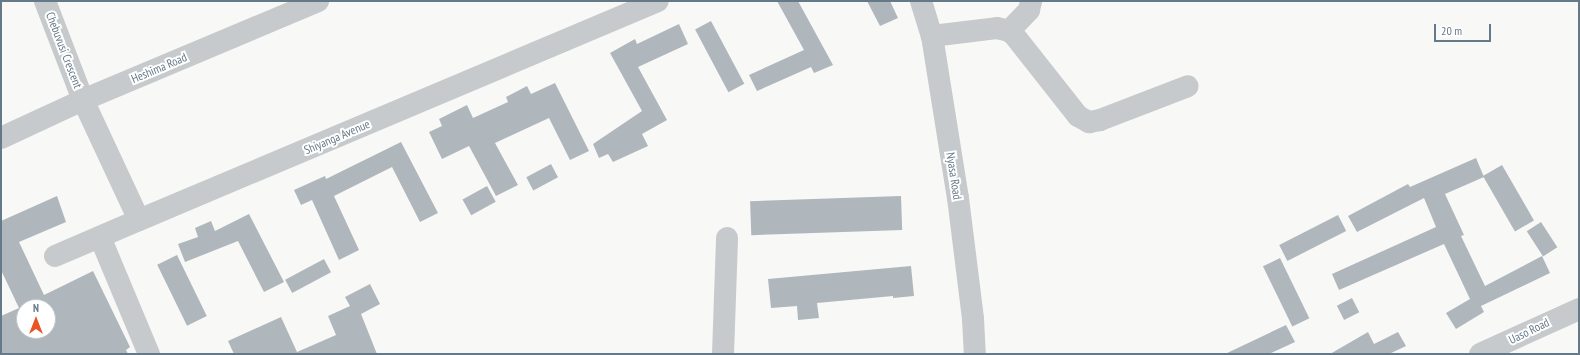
<!DOCTYPE html>
<style>
body{margin:0}
#map{position:relative;width:1580px;height:355px;overflow:hidden;background:#f8f8f6;font-family:"PT Sans Narrow",sans-serif}
div>[style]{position:absolute}
[style*='--x']{left:calc(var(--x)*1px);top:calc(var(--y)*1px);width:calc(var(--w)*1px);rotate:calc(var(--a)*1deg)}
.building>*{inset:0;background:#afb7bd;transform-origin:0 0}
.minor>*{height:22px;margin:-11px;padding:0 11px;transform-origin:11px;border-radius:11px;background:#c6cacd}
span{translate:-50% -50%;white-space:nowrap;text-align:center;line-height:1.15;-webkit-text-stroke:4px #fff;paint-order:stroke}
.street-label{font-size:12px;color:#667988}
.frame{position:absolute;inset:0;border:2px solid #667988;pointer-events:none}
.north{position:absolute;left:16px;top:299px;width:40px;height:40px;box-sizing:border-box;background:#fff;border:1px solid #c2c9cf;border-radius:50%;rotate:0deg;font-size:11px;font-weight:700;line-height:16px;text-align:center;color:#667988}
.north::after{content:'';display:block;margin:auto;width:14px;height:18px;background:#ea5424;clip-path:polygon(50% 0,100% 100%,50% 72%,0 100%)}
.scale{position:absolute;left:1434px;top:24px;width:57px;height:18px;box-sizing:border-box;border:2px solid #667988;border-top:0;padding-left:5px;font-size:12px;line-height:14px;white-space:nowrap;color:#667988;-webkit-text-stroke:3px #fff;paint-order:stroke}
</style>
<div id="map">
<div class="building">
<div style="clip-path:polygon(777px 1px,798px 1px,833px 65px,814px 73px,811px 67px,757px 91px,749px 75px,804px 50px)"></div>
<div style="clip-path:polygon(867px 1px,890px 1px,898px 18px,880px 26px)"></div>
<div style="left:711px;top:21px;width:71px;height:18px;rotate:62deg"></div>
<div style="clip-path:polygon(679px 24px,688px 44px,638px 67px,667px 120px,642px 134px,648px 146px,613px 162px,608px 154px,599px 158px,593px 144px,642px 111px,610px 53px,635px 39px,637px 44px)"></div>
<div style="clip-path:polygon(555px 83px,589px 151px,570px 160px,549px 118px,495px 143px,518px 185px,496px 196px,469px 146px,442px 159px,429px 132px,442px 126px,439px 119px,467px 105px,473px 118px,508px 102px,506px 97px,527px 86px,531px 94px)"></div>
<div style="clip-path:polygon(401px 142px,438px 213px,420px 222px,392px 167px,334px 196px,359px 250px,339px 260px,312px 200px,301px 205px,294px 190px,325px 176px,326px 179px)"></div>
<div style="clip-path:polygon(1476px 158px,1484px 177px,1445px 194px,1464px 235px,1461px 236px,1485px 286px,1542px 256px,1550px 273px,1481px 306px,1484px 312px,1456px 329px,1446px 313px,1470px 299px,1444px 244px,1339px 290px,1332px 274px,1436px 227px,1424px 198px,1357px 232px,1348px 216px,1408px 184px,1410px 187px)"></div>
<div style="left:551px;top:164px;width:15px;height:28px;rotate:62deg"></div>
<div style="left:1502px;top:165px;width:64px;height:22px;rotate:60deg"></div>
<div style="left:487px;top:186px;width:18px;height:28px;rotate:61deg"></div>
<div style="clip-path:polygon(evenodd,57px 196px,66px 222px,19px 242px,44px 295px,93px 271px,130px 347px,126px 350px,128px 354px,1px 354px,1px 316px,19px 308px,1px 270px,1px 221px,57px 196px,24px 307px,48px 307px,48px 331px,24px 331px,24px 307px)"></div>
<div style="left:901px;top:196px;width:34px;height:151px;rotate:88deg"></div>
<div style="clip-path:polygon(249px 214px,284px 282px,264px 292px,238px 241px,185px 262px,178px 244px,198px 237px,195px 228px,211px 221px,215px 231px)"></div>
<div style="left:1338px;top:215px;width:18px;height:66px;rotate:63deg"></div>
<div style="left:1541px;top:222px;width:30px;height:17px;rotate:57deg"></div>
<div style="left:177px;top:255px;width:68px;height:22px;rotate:64deg"></div>
<div style="left:1280px;top:258px;width:67px;height:19px;rotate:64deg"></div>
<div style="left:324px;top:259px;width:15px;height:44px;rotate:62deg"></div>
<div style="clip-path:polygon(911px 266px,914px 296px,893px 298px,893px 296px,817px 303px,819px 318px,798px 320px,797px 306px,771px 308px,768px 279px)"></div>
<div style="clip-path:polygon(370px 284px,380px 304px,361px 314px,377px 354px,234px 354px,228px 341px,281px 317px,297px 352px,336px 335px,328px 316px,350px 306px,345px 297px)"></div>
<div style="left:1352px;top:298px;width:16px;height:17px;rotate:63deg"></div>
<div style="clip-path:polygon(1286px 325px,1295px 342px,1269px 354px,1225px 354px)"></div>
<div style="clip-path:polygon(1368px 332px,1374px 344px,1398px 332px,1406px 346px,1389px 354px,1330px 354px)"></div>
</div>
<div class="minor">
<div style="--x:45;--y:1;--w:106;--a:69"></div>
<div style="--x:83;--y:100;--w:132;--a:65"></div>
<div style="--x:139;--y:220;--w:563;--a:-22.88"></div>
<div style="--x:921;--y:1;--w:37;--a:73"></div>
<div style="--x:932;--y:36;--w:164;--a:80.9"></div>
<div style="--x:958;--y:198;--w:122;--a:82.9"></div>
<div style="--x:973;--y:319;--w:35;--a:87"></div>
<div style="--x:1009;--y:31;--w:29;--a:-46"></div>
<div style="--x:1029;--y:10;--w:9;--a:-77"></div>
<div style="--x:932;--y:36;--w:65;--a:-7"></div>
<div style="--x:997;--y:28;--w:12;--a:14"></div>
<div style="--x:1009;--y:31;--w:6;--a:39"></div>
<div style="--x:1014;--y:35;--w:103;--a:51.7"></div>
<div style="--x:1078;--y:116;--w:13;--a:29"></div>
<div style="--x:1089;--y:122;--w:11;--a:-10"></div>
<div style="--x:1100;--y:120;--w:94;--a:-21.1"></div>
<div style="--x:1;--y:138;--w:90;--a:-24.9"></div>
<div style="--x:83;--y:100;--w:255;--a:-22.8"></div>
<div style="--x:100;--y:237;--w:127;--a:67.3"></div>
<div style="--x:55;--y:256;--w:91;--a:-23.2"></div>
<div style="--x:723;--y:354;--w:116;--a:-88"></div>
<div style="--x:1480;--y:354;--w:109;--a:-24.4"></div>
</div>
<div class="street-label">
<span style="left:64px;top:50px;rotate:69deg">Chebuvusi Crescent</span>
<span style="left:159px;top:68px;rotate:-23deg">Heshima Road</span>
<span style="left:337px;top:137px;rotate:-23deg">Shiyanga Avenue</span>
<span style="left:954px;top:176px;rotate:81deg">Nyasa Road</span>
<span style="left:1529px;top:331px;rotate:-26deg">Uaso Road</span>
</div>
<div class="frame"></div>
<div class="north">N</div>
<div class="scale">20 m</div>
</div>
